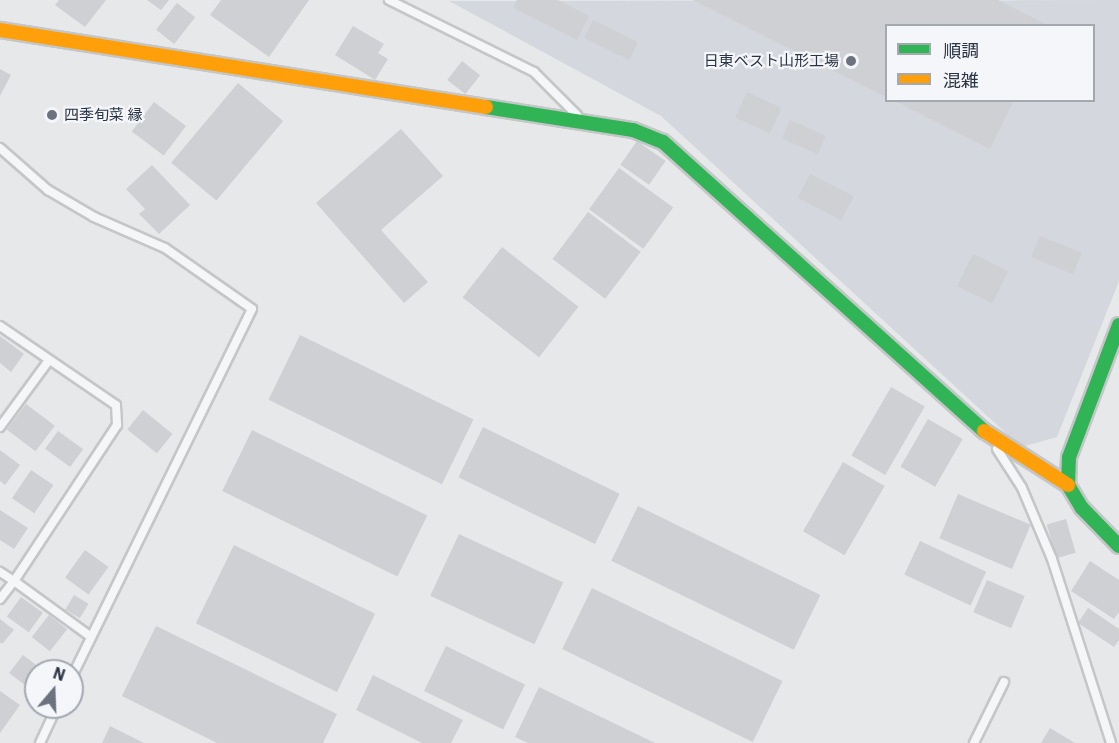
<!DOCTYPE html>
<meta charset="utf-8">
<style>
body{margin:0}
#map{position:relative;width:1119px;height:743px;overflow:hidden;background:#e6e8ea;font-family:"IBM Plex Sans","Noto Sans JP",sans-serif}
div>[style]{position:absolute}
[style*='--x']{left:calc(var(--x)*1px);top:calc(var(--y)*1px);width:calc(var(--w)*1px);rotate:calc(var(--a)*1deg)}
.built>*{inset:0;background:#d4d7dd}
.building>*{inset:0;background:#ced0d3;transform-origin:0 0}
.roads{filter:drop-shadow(2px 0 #c4c6c8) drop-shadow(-2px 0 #c4c6c8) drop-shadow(0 2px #c4c6c8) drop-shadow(0 -2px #c4c6c8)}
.lane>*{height:8px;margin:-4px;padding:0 4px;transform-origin:4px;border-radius:4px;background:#f5f6f7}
.fast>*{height:14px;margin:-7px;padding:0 7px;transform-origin:7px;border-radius:7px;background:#30b455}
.slow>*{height:14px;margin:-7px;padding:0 7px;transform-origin:7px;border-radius:7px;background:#ff9f0a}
.dots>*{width:16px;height:16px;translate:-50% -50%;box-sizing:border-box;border:3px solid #f4f6f9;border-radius:50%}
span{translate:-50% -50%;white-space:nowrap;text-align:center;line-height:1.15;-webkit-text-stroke:4.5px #f4f6f9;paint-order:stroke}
.poi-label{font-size:15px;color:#2b3445}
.right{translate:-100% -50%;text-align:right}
.left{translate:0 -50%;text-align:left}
.legend{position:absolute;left:885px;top:24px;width:210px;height:78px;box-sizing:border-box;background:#f4f6f9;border:2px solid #a4a8b1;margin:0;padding:8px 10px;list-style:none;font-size:18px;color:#2b3445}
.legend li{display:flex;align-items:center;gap:12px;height:30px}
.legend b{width:30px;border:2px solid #a4a8b1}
.north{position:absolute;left:24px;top:659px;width:60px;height:60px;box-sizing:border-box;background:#f4f6f9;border:2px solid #a4a8b1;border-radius:50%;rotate:19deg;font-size:16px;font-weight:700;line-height:24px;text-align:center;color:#2b3445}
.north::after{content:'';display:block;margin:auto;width:21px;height:27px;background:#6c737f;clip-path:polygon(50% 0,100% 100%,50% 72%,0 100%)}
</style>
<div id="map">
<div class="built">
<div style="clip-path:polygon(evenodd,1119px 0,1119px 281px,1057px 437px,1021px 447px,661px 116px,449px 1px,1119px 0,886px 26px,1094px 26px,1094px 100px,886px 100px,886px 26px)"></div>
</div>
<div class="building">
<div style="clip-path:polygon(59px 0,106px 0,85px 27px,55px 5px)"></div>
<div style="clip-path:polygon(147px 0,169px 0,161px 10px)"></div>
<div style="clip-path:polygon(221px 0,309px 0,269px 57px,210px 15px)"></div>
<div style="clip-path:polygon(517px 0,558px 0,589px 16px,577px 40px,513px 8px)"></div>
<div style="clip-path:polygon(693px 0,998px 0,1049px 26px,886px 26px,886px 97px)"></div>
<div style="left:177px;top:3px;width:23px;height:34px;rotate:38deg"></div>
<div style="left:593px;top:20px;width:50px;height:20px;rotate:26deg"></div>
<div style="clip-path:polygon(353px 26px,384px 44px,378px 53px,388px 59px,375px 80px,335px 55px)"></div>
<div style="left:462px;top:61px;width:23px;height:24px;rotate:38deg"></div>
<div style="clip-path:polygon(0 69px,11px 75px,0 96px)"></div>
<div style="left:238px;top:83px;width:59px;height:104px;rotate:40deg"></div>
<div style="left:747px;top:92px;width:38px;height:28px;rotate:25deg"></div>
<div style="clip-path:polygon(893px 100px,1014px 100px,990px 149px)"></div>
<div style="left:154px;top:102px;width:40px;height:37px;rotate:37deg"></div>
<div style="left:790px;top:120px;width:39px;height:20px;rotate:24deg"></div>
<div style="clip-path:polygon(401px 129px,443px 176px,381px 230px,428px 282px,404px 303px,316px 203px)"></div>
<div style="left:637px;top:141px;width:35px;height:29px;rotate:35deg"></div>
<div style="clip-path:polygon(152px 165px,190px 205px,159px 234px,139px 214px,145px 209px,126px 189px)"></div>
<div style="left:619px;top:168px;width:67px;height:51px;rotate:36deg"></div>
<div style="left:810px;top:174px;width:49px;height:27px;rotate:27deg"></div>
<div style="left:588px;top:212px;width:66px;height:59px;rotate:37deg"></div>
<div style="left:1040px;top:236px;width:45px;height:23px;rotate:22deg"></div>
<div style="left:502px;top:247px;width:97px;height:64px;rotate:38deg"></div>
<div style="left:973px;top:254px;width:39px;height:36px;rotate:26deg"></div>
<div style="left:300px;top:335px;width:193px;height:72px;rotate:26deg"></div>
<div style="clip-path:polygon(0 336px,24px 354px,11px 372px,0 363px)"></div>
<div style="left:891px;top:387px;width:39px;height:79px;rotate:30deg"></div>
<div style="left:26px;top:404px;width:36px;height:32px;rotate:37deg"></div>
<div style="left:143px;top:410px;width:38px;height:25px;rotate:39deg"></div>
<div style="left:928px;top:419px;width:40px;height:55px;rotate:30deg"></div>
<div style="left:483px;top:427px;width:152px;height:56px;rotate:26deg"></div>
<div style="left:252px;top:430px;width:195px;height:68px;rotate:26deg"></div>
<div style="left:58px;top:431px;width:31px;height:22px;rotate:36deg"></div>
<div style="clip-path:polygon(0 450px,20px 465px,5px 485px,0 481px)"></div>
<div style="left:843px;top:462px;width:48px;height:80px;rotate:30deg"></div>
<div style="left:31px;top:470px;width:27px;height:34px;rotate:34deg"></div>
<div style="left:958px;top:494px;width:79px;height:48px;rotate:23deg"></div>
<div style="left:638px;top:506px;width:203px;height:61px;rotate:26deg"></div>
<div style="clip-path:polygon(0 510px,28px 528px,14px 549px,0 540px)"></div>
<div style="left:1066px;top:519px;width:35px;height:20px;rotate:74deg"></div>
<div style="left:459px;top:534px;width:115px;height:68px;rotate:25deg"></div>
<div style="left:920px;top:541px;width:73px;height:37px;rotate:25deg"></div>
<div style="left:234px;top:545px;width:157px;height:87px;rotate:26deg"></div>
<div style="left:85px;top:550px;width:29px;height:34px;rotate:36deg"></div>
<div style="clip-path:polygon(1090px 561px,1119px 580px,1119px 612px,1114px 619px,1071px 591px)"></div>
<div style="left:987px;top:580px;width:41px;height:35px;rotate:23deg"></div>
<div style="left:592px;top:588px;width:212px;height:68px;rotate:26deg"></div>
<div style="left:74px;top:595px;width:17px;height:17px;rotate:31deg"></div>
<div style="left:21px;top:597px;width:27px;height:24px;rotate:36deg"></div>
<div style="clip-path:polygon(1088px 608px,1119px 629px,1119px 640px,1114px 647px,1078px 623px)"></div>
<div style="left:49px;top:615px;width:23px;height:28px;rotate:38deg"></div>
<div style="clip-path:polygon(0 619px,14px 630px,2px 644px,0 642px)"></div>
<div style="clip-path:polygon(156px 626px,337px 714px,323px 743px,217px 743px,122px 696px)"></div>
<div style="left:446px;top:646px;width:88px;height:50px;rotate:26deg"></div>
<div style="clip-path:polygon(23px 655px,44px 671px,36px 671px,36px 687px,33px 691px,9px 673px)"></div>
<div style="clip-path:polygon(373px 675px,463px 720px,451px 743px,422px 743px,356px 710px)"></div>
<div style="clip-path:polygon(539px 687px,655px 743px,528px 743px,515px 737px)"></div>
<div style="clip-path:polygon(0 691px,20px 705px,0 733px)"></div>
<div style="clip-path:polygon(110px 726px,144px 743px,102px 743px)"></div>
<div style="clip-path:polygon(1050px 728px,1075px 743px,1041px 743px)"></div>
</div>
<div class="roads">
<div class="lane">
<div style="--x:389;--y:0;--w:162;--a:26.4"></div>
<div style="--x:534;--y:72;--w:61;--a:45"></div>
<div style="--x:0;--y:148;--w:64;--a:41.2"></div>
<div style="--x:48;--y:190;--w:53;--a:30.4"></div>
<div style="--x:94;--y:217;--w:77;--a:23.6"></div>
<div style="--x:165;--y:248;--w:106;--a:35"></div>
<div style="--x:252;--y:309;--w:410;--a:116.1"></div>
<div style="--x:0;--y:326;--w:140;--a:34.3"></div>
<div style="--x:116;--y:405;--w:20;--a:87"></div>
<div style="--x:117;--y:425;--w:187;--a:123.4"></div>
<div style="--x:14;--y:581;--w:17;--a:-147"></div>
<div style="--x:0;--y:427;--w:83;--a:-53.8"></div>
<div style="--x:997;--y:449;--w:46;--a:57.3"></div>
<div style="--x:1022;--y:488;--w:77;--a:67.1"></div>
<div style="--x:1052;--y:559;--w:193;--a:72.2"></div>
<div style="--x:0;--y:599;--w:23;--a:-52"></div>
<div style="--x:14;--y:581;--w:95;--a:36"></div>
<div style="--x:40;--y:743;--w:40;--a:-65"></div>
<div style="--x:974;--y:743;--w:68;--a:-63.8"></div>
</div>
<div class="fast">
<div style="--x:486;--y:107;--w:149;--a:8.9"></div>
<div style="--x:633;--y:130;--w:32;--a:22"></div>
<div style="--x:663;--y:142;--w:432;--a:42"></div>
<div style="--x:1119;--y:325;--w:141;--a:110.7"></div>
<div style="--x:1069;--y:457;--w:28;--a:92"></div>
<div style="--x:1068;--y:485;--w:27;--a:59"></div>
<div style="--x:1082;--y:508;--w:53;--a:45.8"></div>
</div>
<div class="slow">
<div style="--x:0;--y:30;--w:492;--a:9"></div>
<div style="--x:984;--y:431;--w:100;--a:32.7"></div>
</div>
</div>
<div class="dots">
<div style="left:851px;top:61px;background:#6c737f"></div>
<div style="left:52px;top:115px;background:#6c737f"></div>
</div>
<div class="poi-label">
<span class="right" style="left:839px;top:61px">日東ベスト山形工場</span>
<span class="left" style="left:64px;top:115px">四季旬菜 縁</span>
</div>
<ul class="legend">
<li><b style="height:8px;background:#30b455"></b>順調</li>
<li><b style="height:8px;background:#ff9f0a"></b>混雑</li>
</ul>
<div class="north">N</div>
</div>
